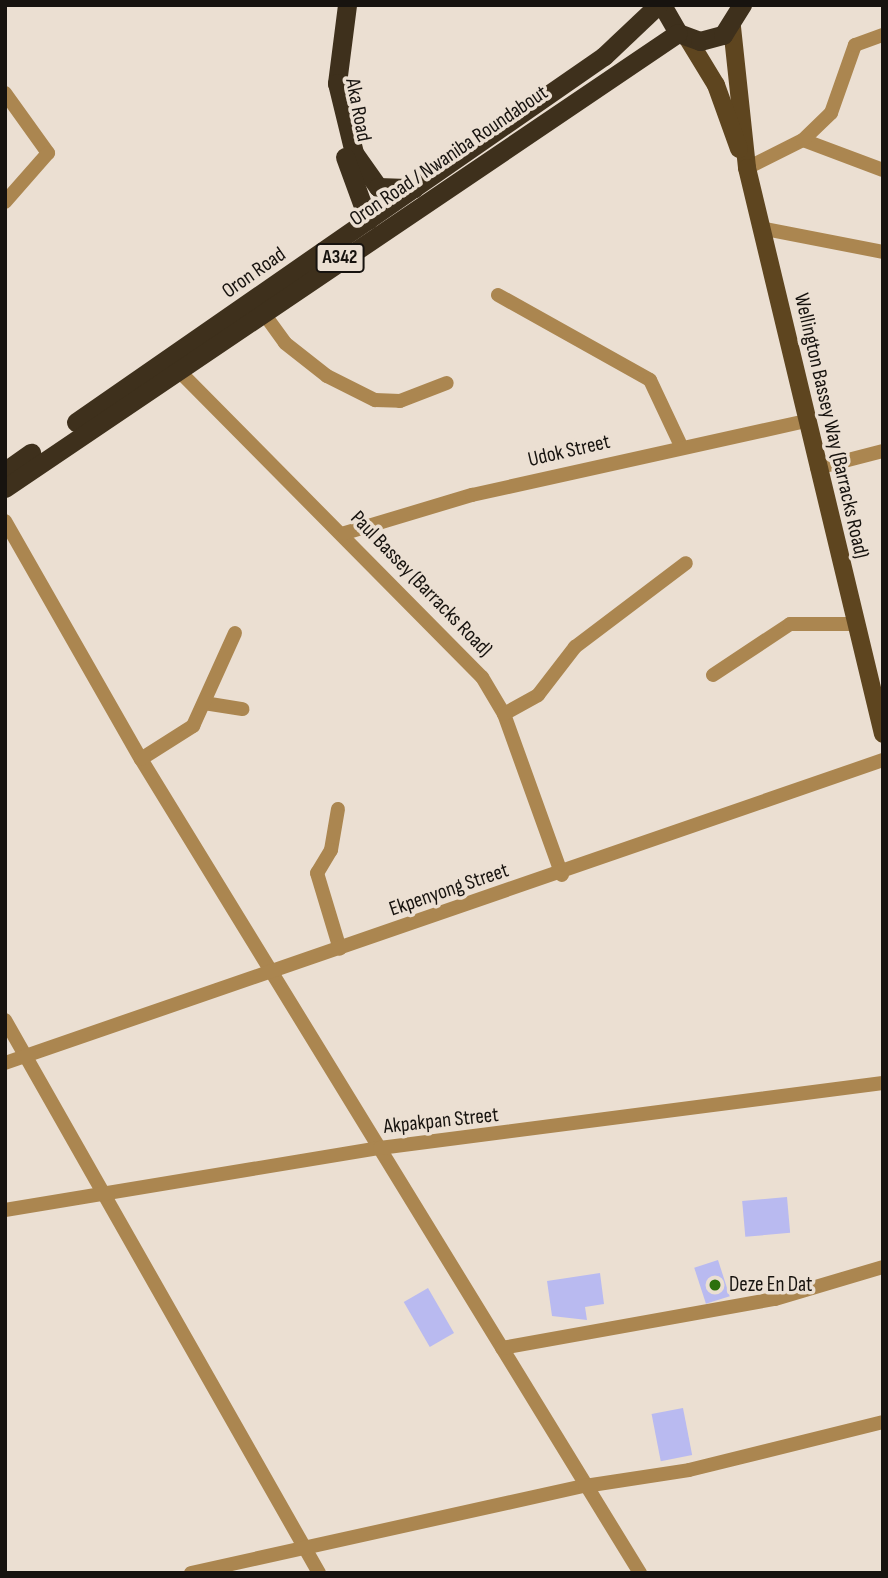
<!DOCTYPE html>
<style>
body{margin:0}
#map{position:relative;width:888px;height:1578px;overflow:hidden;background:#ebdfd2;font-family:"Sofia Sans Condensed",sans-serif}
div>[style]{position:absolute}
[style*='--x']{left:calc(var(--x)*1px);top:calc(var(--y)*1px);width:calc(var(--w)*1px);rotate:calc(var(--a)*1deg)}
.building>*{inset:0;background:#b9baf0;transform-origin:0 0}
.minor>*{height:14px;margin:-7px;padding:0 7px;transform-origin:7px;border-radius:7px;background:#ab8650}
.major>*{height:18px;margin:-9px;padding:0 9px;transform-origin:9px;border-radius:9px;background:#5e451f}
.highway>*{height:19px;margin:-9.5px;padding:0 9.5px;transform-origin:9.5px;border-radius:9.5px;background:#3e301c}
.dots>*{width:19px;height:19px;translate:-50% -50%;box-sizing:border-box;border:4px solid #ebdfd2;border-radius:50%}
span{translate:-50% -50%;white-space:nowrap;text-align:center;line-height:1.15;-webkit-text-stroke:7px #ebdfd2;paint-order:stroke}
.shield-label span{padding:2px 5px;background:#ebdfd2;border:2px solid;border-radius:5px;-webkit-text-stroke-width:0}
.shield-label{font-size:19px;color:#17130f;font-weight:700}
.street-label{font-size:21px;color:#17130f}
.poi-label{font-size:21px;color:#17130f}
.left{translate:0 -50%;text-align:left}
.frame{position:absolute;inset:0;border:7px solid #17130f;pointer-events:none}
</style>
<div id="map">
<div class="building">
<div style="left:787px;top:1197px;width:36px;height:45px;rotate:85deg"></div>
<div style="left:718px;top:1260px;width:38px;height:25px;rotate:72deg"></div>
<div style="clip-path:polygon(600px 1273px,604px 1304px,585px 1307px,587px 1320px,552px 1316px,547px 1281px)"></div>
<div style="left:428px;top:1288px;width:52px;height:28px;rotate:60deg"></div>
<div style="left:683px;top:1408px;width:48px;height:32px;rotate:79deg"></div>
</div>
<div class="minor">
<div style="--x:5;--y:93;--w:74;--a:54.4"></div>
<div style="--x:48;--y:153;--w:65;--a:131.3"></div>
<div style="--x:803;--y:140;--w:85;--a:20.6"></div>
<div style="--x:747;--y:168;--w:63;--a:-26.6"></div>
<div style="--x:803;--y:140;--w:39;--a:-44"></div>
<div style="--x:831;--y:113;--w:72;--a:-70.6"></div>
<div style="--x:855;--y:45;--w:30;--a:-20"></div>
<div style="--x:760;--y:228;--w:125;--a:11"></div>
<div style="--x:498;--y:295;--w:174;--a:29.2"></div>
<div style="--x:650;--y:380;--w:73;--a:64.8"></div>
<div style="--x:262;--y:311;--w:39;--a:54"></div>
<div style="--x:285;--y:343;--w:53;--a:38.2"></div>
<div style="--x:327;--y:376;--w:54;--a:26.6"></div>
<div style="--x:375;--y:400;--w:25;--a:2"></div>
<div style="--x:400;--y:401;--w:50;--a:-21"></div>
<div style="--x:178;--y:370;--w:432;--a:45.3"></div>
<div style="--x:482;--y:677;--w:43;--a:59.3"></div>
<div style="--x:504;--y:714;--w:171;--a:70.2"></div>
<div style="--x:817;--y:468;--w:68;--a:-14.4"></div>
<div style="--x:5;--y:521;--w:274;--a:60.3"></div>
<div style="--x:141;--y:759;--w:955;--a:58.49"></div>
<div style="--x:345;--y:533;--w:133;--a:-16.7"></div>
<div style="--x:472;--y:495;--w:342;--a:-12.5"></div>
<div style="--x:713;--y:675;--w:92;--a:-33.5"></div>
<div style="--x:790;--y:624;--w:65;--a:0"></div>
<div style="--x:204;--y:703;--w:39;--a:9"></div>
<div style="--x:504;--y:714;--w:39;--a:-29"></div>
<div style="--x:538;--y:695;--w:61;--a:-52.4"></div>
<div style="--x:575;--y:647;--w:139;--a:-37.1"></div>
<div style="--x:141;--y:759;--w:62;--a:-32.4"></div>
<div style="--x:193;--y:726;--w:102;--a:-65.7"></div>
<div style="--x:338;--y:809;--w:42;--a:99.7"></div>
<div style="--x:331;--y:850;--w:27;--a:121"></div>
<div style="--x:317;--y:873;--w:79;--a:73.2"></div>
<div style="--x:5;--y:1020;--w:636;--a:60.41"></div>
<div style="--x:5;--y:1063;--w:929;--a:-19.04"></div>
<div style="--x:5;--y:1210;--w:380;--a:-9.4"></div>
<div style="--x:380;--y:1148;--w:507;--a:-7.36"></div>
<div style="--x:502;--y:1348;--w:277;--a:-10.2"></div>
<div style="--x:775;--y:1299;--w:113;--a:-16.5"></div>
<div style="--x:191;--y:1573;--w:403;--a:-12.5"></div>
<div style="--x:585;--y:1486;--w:105;--a:-8.7"></div>
<div style="--x:689;--y:1470;--w:200;--a:-13.9"></div>
</div>
<div class="major">
<div style="--x:732;--y:27;--w:142;--a:83.9"></div>
<div style="--x:747;--y:168;--w:582;--a:76.49"></div>
<div style="--x:688;--y:39;--w:54;--a:58.7"></div>
<div style="--x:716;--y:85;--w:68;--a:70.2"></div>
</div>
<div class="highway">
<div style="--x:347;--y:5;--w:79;--a:97.3"></div>
<div style="--x:337;--y:83;--w:72;--a:76.3"></div>
<div style="--x:354;--y:153;--w:42;--a:54.8"></div>
<div style="--x:378;--y:187;--w:36;--a:2"></div>
<div style="--x:662;--y:5;--w:32;--a:60"></div>
<div style="--x:678;--y:33;--w:23;--a:20"></div>
<div style="--x:700;--y:41;--w:24;--a:-15"></div>
<div style="--x:723;--y:35;--w:36;--a:-58"></div>
<div style="--x:345;--y:157;--w:67;--a:69.9"></div>
<div style="--x:76;--y:422;--w:642;--a:-34.73"></div>
<div style="--x:604;--y:56;--w:74;--a:-43.4"></div>
<div style="--x:5;--y:471;--w:32;--a:-35"></div>
<div style="--x:5;--y:488;--w:812;--a:-34.06"></div>
</div>
<div class="dots">
<div style="left:715px;top:1285px;background:#2c700d"></div>
</div>
<div class="shield-label">
<span style="left:340px;top:258px">A342</span>
</div>
<div class="street-label">
<span style="left:358px;top:110px;rotate:79deg">Aka Road</span>
<span style="left:449px;top:156px;rotate:-34deg">Oron Road / Nwaniba Roundabout</span>
<span style="left:254px;top:273px;rotate:-35deg">Oron Road</span>
<span style="left:831px;top:426px;rotate:77deg">Wellington Bassey Way (Barracks Road)</span>
<span style="left:569px;top:451px;rotate:-13deg">Udok Street</span>
<span style="left:421px;top:584px;rotate:46deg">Paul Bassey (Barracks Road)</span>
<span style="left:449px;top:890px;rotate:-19deg">Ekpenyong Street</span>
<span style="left:441px;top:1121px;rotate:-6deg">Akpakpan Street</span>
</div>
<div class="poi-label">
<span class="left" style="left:729px;top:1285px">Deze En Dat</span>
</div>
<div class="frame"></div>
</div>
